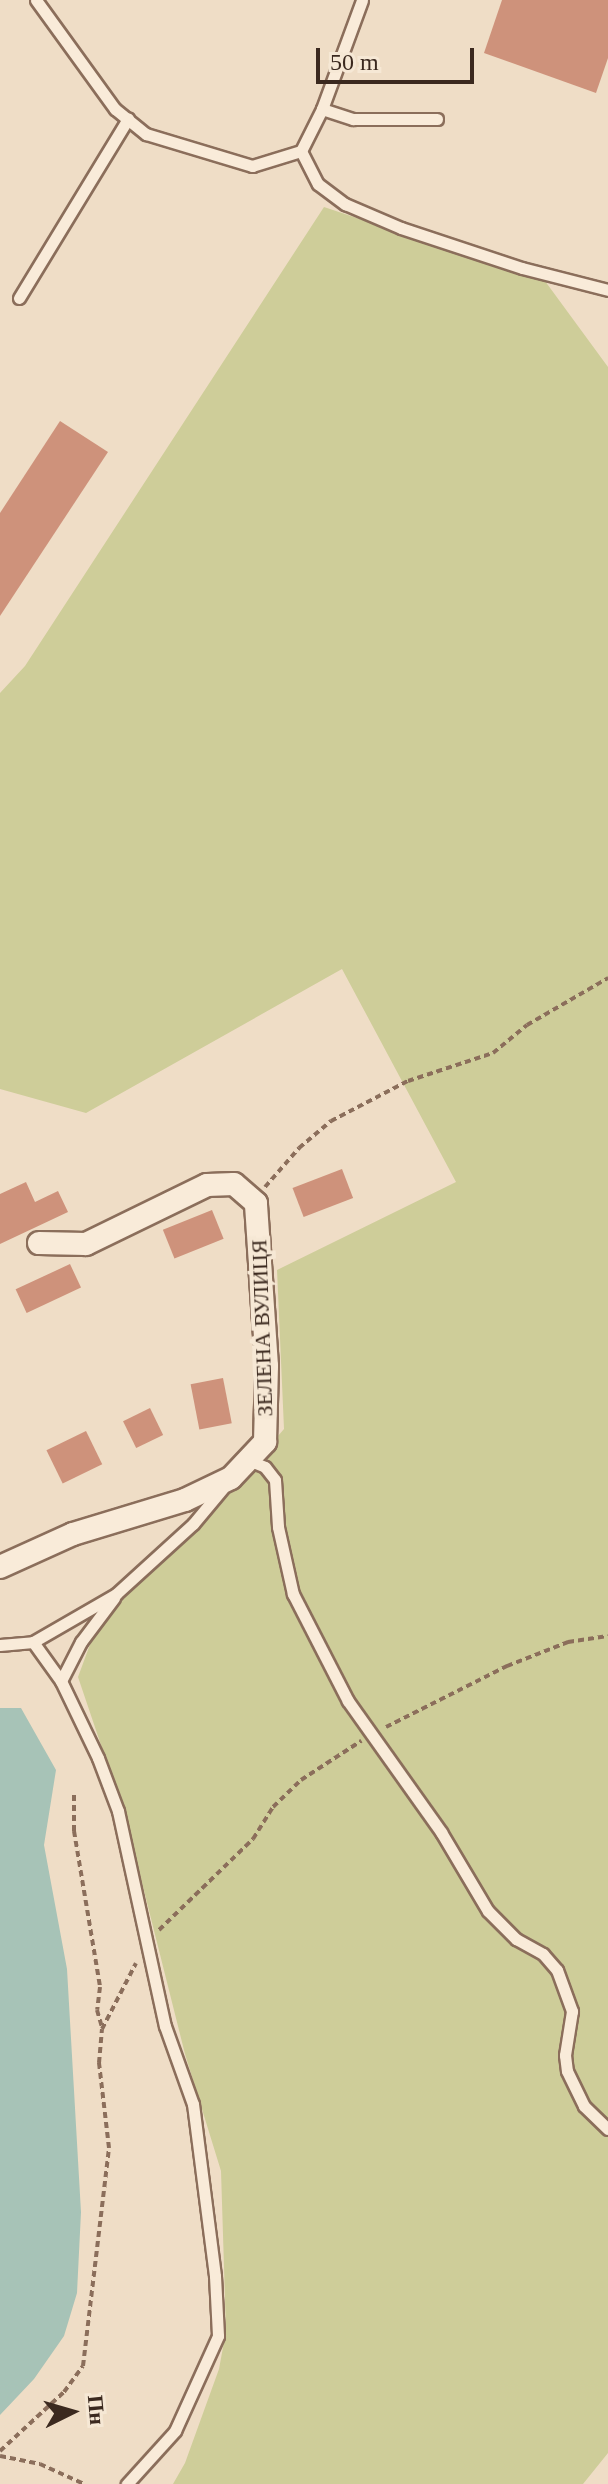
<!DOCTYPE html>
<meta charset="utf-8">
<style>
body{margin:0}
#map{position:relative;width:608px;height:2484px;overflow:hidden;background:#efddc6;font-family:Georgia,serif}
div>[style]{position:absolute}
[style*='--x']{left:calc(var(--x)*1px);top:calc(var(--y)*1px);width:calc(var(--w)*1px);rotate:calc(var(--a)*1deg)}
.green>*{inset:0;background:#cecd99}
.water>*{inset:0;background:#a7c3b7}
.building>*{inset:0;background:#ce927b;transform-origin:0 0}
.path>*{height:4px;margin-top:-2px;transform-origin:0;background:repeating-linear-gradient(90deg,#8b6e5b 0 6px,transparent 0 10px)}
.roads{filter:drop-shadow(2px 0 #8b6e5b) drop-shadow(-2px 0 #8b6e5b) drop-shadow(0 2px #8b6e5b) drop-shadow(0 -2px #8b6e5b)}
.service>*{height:11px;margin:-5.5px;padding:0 5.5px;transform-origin:5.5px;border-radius:5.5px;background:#f9ebd9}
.minor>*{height:22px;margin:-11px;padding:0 11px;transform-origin:11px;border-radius:11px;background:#f9ebd9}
span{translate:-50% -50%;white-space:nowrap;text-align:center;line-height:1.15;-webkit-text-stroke:8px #f6e8d5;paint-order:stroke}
.street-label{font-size:22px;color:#3b291f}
.north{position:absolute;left:32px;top:2372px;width:80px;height:80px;-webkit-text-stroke:6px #f6e8d5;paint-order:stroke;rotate:85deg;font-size:22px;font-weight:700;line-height:32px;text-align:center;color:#3b291f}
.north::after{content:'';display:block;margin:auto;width:28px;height:36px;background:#3b291f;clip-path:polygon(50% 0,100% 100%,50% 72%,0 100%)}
.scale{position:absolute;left:316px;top:48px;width:158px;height:36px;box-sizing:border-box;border:4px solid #3b291f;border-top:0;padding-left:10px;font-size:24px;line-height:28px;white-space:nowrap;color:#3b291f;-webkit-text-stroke:6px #f6e8d5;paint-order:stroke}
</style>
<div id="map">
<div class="green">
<div style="clip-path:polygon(324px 207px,545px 281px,608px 367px,608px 2453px,583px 2484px,173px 2484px,185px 2463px,219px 2369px,226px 2331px,221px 2171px,185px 2054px,126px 1819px,78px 1677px,92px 1639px,103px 1622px,135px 1585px,207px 1518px,284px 1429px,277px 1270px,456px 1182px,342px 969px,86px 1113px,0 1089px,0 693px,25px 666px)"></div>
</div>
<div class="water">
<div style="clip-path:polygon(0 1708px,21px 1708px,56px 1770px,44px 1845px,67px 1969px,81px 2212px,77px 2293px,64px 2336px,34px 2379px,0 2415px)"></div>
</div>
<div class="building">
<div style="clip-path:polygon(502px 0,608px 0,608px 58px,596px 93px,484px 53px)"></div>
<div style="clip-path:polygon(60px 421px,108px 452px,0 616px,0 513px)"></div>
<div style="left:342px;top:1169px;width:31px;height:53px;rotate:69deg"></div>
<div style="clip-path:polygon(26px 1182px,35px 1202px,58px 1191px,68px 1212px,0 1244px,0 1194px)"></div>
<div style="left:212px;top:1210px;width:31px;height:53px;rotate:68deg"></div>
<div style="left:70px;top:1264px;width:26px;height:60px;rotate:65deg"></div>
<div style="left:223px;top:1378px;width:46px;height:33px;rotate:79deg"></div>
<div style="left:150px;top:1408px;width:30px;height:30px;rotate:64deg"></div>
<div style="left:86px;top:1431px;width:37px;height:44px;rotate:64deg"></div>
</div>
<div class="path">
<div style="--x:265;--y:1187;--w:52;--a:-48.9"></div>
<div style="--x:299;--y:1148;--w:42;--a:-40.2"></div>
<div style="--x:331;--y:1121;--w:87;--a:-27.5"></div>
<div style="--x:408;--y:1081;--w:89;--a:-18.2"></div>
<div style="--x:493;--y:1053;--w:44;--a:-39.5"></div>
<div style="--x:527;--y:1025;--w:94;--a:-30.1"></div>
<div style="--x:386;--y:1727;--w:136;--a:-26.8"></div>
<div style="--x:507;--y:1666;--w:66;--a:-21.5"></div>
<div style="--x:568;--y:1642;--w:40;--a:-8.5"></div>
<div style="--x:74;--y:1795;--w:36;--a:90"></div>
<div style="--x:74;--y:1831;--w:158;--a:80.5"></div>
<div style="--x:100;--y:1987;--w:23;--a:97"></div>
<div style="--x:97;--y:2010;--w:18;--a:74"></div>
<div style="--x:159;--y:1930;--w:131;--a:-44.1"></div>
<div style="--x:253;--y:1839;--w:38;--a:-58"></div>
<div style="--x:273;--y:1807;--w:39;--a:-44"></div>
<div style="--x:301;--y:1780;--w:72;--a:-33"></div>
<div style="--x:0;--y:2451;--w:87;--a:-42.7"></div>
<div style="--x:64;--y:2392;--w:32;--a:-54"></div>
<div style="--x:83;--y:2366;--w:220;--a:-83.2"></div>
<div style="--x:109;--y:2148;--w:86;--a:-96.7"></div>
<div style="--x:99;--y:2063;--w:34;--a:-85"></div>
<div style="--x:102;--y:2029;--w:74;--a:-62.7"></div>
<div style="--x:0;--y:2456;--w:41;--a:11.3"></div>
<div style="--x:40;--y:2464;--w:48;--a:24.4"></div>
</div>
<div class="roads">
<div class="service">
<div style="--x:36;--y:0;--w:135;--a:54.1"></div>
<div style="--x:115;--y:109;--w:40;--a:39"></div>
<div style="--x:146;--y:134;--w:111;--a:16.8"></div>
<div style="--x:252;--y:166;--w:51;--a:-17"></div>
<div style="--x:301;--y:151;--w:47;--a:-63.4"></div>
<div style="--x:322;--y:109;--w:116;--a:-69.8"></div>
<div style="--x:322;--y:109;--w:33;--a:18"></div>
<div style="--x:353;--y:119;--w:84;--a:0"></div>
<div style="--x:301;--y:151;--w:37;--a:63"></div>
<div style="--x:318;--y:184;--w:34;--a:37"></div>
<div style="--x:345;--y:204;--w:61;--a:23.2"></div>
<div style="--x:401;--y:228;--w:127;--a:18.3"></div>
<div style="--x:522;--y:268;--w:89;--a:14.3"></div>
<div style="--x:19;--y:298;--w:210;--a:-58.7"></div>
<div style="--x:248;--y:1460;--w:18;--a:22"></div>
<div style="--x:265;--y:1467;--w:16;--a:52"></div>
<div style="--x:275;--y:1480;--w:47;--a:86.3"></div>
<div style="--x:278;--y:1527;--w:69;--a:77.4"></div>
<div style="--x:293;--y:1594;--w:120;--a:62.8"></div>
<div style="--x:348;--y:1701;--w:161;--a:54.6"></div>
<div style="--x:441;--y:1832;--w:92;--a:59.3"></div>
<div style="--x:488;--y:1911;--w:40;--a:45"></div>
<div style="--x:516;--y:1939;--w:31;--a:29"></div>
<div style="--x:543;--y:1954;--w:21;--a:49"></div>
<div style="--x:557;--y:1970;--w:44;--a:69.9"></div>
<div style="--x:572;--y:2011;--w:45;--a:99"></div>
<div style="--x:565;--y:2055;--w:16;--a:83"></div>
<div style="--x:567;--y:2071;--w:39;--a:64"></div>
<div style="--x:584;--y:2106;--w:33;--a:44"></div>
<div style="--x:33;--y:1642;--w:96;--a:-30"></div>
<div style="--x:116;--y:1594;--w:104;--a:-42.3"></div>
<div style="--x:193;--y:1524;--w:47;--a:-50.2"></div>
<div style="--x:0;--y:1645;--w:33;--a:-5"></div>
<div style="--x:33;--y:1642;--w:48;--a:54.3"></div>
<div style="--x:61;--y:1681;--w:85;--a:64.3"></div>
<div style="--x:98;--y:1758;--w:57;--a:69.3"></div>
<div style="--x:118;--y:1811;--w:220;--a:77.7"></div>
<div style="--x:165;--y:2026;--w:83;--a:70.3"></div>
<div style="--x:193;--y:2104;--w:173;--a:82.7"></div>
<div style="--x:215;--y:2276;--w:60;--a:87.1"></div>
<div style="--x:218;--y:2336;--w:104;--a:114.4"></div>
<div style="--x:175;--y:2431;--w:72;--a:132.2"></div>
<div style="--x:61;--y:1681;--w:44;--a:-62.9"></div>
<div style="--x:81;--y:1642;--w:55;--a:-53.1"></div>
</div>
<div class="minor">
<div style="--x:0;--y:1567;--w:80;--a:-24.3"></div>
<div style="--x:73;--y:1534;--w:117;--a:-16.9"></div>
<div style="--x:185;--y:1500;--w:51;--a:-25.6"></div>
<div style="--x:231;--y:1478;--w:50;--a:-46.6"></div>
<div style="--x:265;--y:1442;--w:76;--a:-88.5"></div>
<div style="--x:267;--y:1366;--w:163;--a:-93.9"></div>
<div style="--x:256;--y:1203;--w:29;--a:-139"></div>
<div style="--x:234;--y:1184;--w:27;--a:178"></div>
<div style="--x:207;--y:1185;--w:135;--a:154"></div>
<div style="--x:86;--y:1244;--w:47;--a:-178.8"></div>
</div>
</div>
<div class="street-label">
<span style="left:262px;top:1328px;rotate:-92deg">ЗЕЛЕНА ВУЛИЦЯ</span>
</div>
<div class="north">Пн</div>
<div class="scale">50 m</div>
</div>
